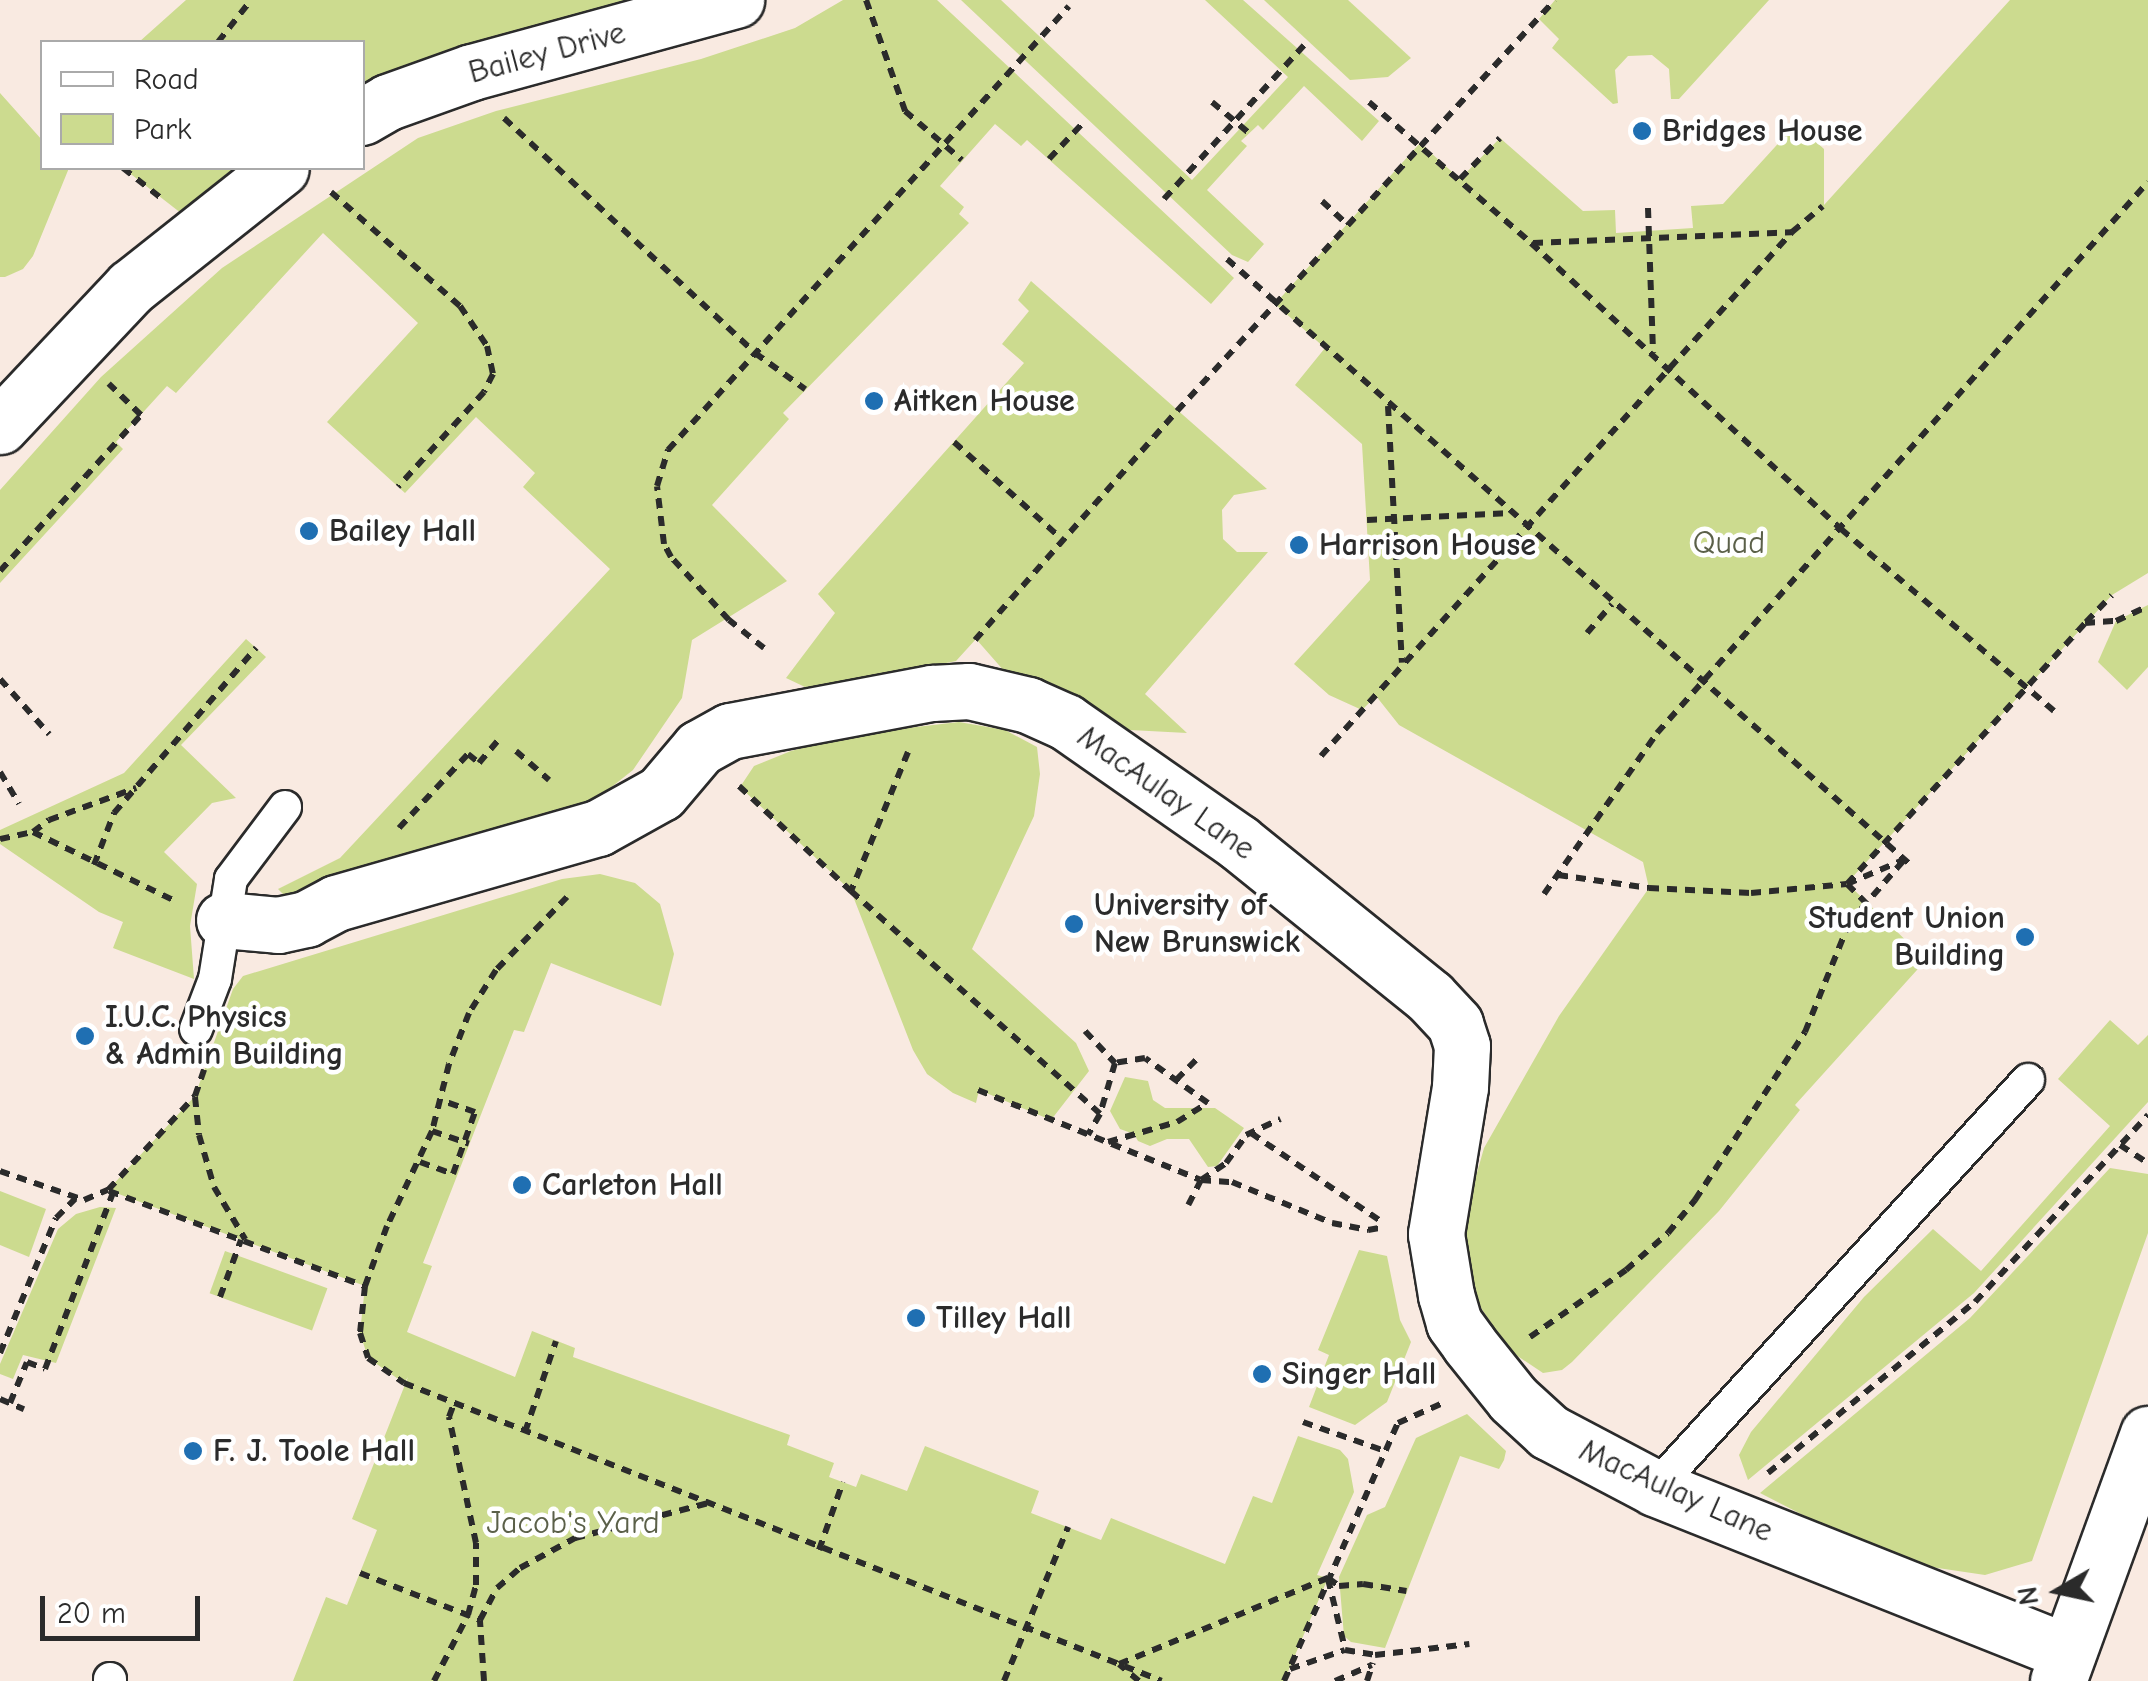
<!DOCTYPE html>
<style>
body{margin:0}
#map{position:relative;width:2148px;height:1681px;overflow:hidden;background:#f9eae1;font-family:"Comic Neue",sans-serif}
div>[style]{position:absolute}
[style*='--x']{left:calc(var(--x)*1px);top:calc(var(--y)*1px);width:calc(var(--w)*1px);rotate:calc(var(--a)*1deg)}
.green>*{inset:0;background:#ccdb8f;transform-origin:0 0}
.path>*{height:6px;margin-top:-3px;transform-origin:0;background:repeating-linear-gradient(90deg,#2b2b2b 0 10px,transparent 0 18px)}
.roads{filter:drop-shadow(2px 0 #2b2b2b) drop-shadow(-2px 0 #2b2b2b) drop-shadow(0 2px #2b2b2b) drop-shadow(0 -2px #2b2b2b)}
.lane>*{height:32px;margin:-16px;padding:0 16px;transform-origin:16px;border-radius:16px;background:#fff}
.street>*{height:55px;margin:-27.5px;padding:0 27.5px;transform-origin:27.5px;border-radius:27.5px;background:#fff}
.dots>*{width:28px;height:28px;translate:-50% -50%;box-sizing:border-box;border:5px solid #fff;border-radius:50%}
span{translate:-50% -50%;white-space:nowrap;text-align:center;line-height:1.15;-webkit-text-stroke:9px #fff;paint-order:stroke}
.street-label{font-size:32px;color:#2b2b2b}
.poi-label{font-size:32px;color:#2b2b2b;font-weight:700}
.left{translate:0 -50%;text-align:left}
.right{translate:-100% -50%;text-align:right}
.park-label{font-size:32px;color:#5b6049}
.legend{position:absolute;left:40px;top:40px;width:325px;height:130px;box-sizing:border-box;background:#fff;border:2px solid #aaa;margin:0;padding:12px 18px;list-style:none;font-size:30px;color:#2b2b2b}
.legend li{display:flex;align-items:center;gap:20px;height:50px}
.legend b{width:50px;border:2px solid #aaa}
.north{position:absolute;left:2008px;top:1541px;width:100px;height:100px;-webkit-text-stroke:8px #fff;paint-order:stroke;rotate:261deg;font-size:28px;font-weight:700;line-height:40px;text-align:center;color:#2b2b2b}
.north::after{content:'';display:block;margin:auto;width:35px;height:45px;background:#2b2b2b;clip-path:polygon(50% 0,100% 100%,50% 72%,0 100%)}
.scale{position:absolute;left:40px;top:1596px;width:160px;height:45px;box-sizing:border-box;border:5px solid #2b2b2b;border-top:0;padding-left:12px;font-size:30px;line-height:35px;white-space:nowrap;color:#2b2b2b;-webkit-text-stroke:8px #fff;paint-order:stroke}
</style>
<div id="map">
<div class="green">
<div style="clip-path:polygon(186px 0,684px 0,363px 96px,362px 42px,139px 42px)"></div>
<div style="clip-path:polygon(843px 0,937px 0,1234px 278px,1211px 304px,1027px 140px,1021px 146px,995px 124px,940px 186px,964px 207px,959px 214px,969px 223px,783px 413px,789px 419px,712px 505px,787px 581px,692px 640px,682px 698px,633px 770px,576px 815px,288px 899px,278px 889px,340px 858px,610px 569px,523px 487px,535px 473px,476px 417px,405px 493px,327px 422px,418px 323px,323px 233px,176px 393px,167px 386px,116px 442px,123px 449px,0 583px,0 490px,101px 377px,222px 268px,418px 138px,496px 111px,701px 59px,795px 28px)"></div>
<div style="clip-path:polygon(961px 0,1001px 0,1192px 180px,1288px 77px,1205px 0,1243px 0,1379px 121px,1362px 141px,1304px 86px,1263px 130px,1258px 125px,1241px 141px,1247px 146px,1207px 190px,1264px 244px,1248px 262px,1232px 255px)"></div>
<div style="clip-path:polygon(1264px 0,1348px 0,1411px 58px,1388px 77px,1350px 80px)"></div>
<div style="clip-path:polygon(1555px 0,1769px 0,1679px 99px,1671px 99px,1669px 69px,1652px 55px,1628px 56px,1615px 70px,1618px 103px,1613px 104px,1552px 48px,1559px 39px,1539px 19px)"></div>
<div style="clip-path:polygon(2010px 0,2148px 0,2148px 573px,2112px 595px,1847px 883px,1926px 960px,1795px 1105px,1800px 1110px,1719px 1211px,1572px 1362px,1562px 1370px,1543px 1373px,1510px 1351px,1477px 1302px,1464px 1242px,1467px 1208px,1484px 1148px,1559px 1016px,1649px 888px,1643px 862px,1399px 725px,1376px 696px,1362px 710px,1329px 695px,1294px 664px,1370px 580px,1362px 444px,1295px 385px,1325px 348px,1275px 304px,1420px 143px,1460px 179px,1500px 138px,1583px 211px,1615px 210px,1616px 233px,1693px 228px,1691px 206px,1723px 204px,1796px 124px,1824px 149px,1824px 205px)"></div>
<div style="clip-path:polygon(0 93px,42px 140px,42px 168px,69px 168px,33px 256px,23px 269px,5px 277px,0 277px)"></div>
<div style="clip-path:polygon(123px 168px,250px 168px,186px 217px)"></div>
<div style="clip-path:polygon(1031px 281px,1267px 489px,1234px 495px,1222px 510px,1223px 539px,1237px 552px,1268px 552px,1145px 694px,1187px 733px,1130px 730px,1005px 672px,976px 639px,956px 661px,843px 684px,805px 687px,786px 678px,835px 613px,818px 594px,1024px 363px,1002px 344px,1029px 311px,1018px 300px)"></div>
<div style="clip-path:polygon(2148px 605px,2148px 667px,2127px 690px,2098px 662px,2116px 621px)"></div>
<div style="clip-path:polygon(246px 639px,266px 657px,181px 745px,236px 798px,212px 803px,164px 852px,197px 884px,190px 926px,194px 979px,113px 948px,123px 922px,99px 912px,0 844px,0 830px,124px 773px)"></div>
<div style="clip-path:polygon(959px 722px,1005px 730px,1037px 747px,1040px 774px,1034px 816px,972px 949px,1076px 1043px,1089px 1071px,1051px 1120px,979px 1090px,976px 1103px,953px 1093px,927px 1074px,913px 1050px,851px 891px,740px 787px,754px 766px,791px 751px,856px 734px)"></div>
<div style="clip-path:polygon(600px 874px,635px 883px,660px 904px,674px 954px,661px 1006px,551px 963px,524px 1032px,514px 1030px,423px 1263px,432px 1266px,407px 1332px,515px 1377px,532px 1331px,575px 1348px,573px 1357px,790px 1435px,787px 1445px,834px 1463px,829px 1477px,856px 1487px,861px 1474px,907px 1491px,925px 1446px,1039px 1491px,1031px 1513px,1101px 1540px,1111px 1518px,1225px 1564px,1253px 1496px,1272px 1503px,1298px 1436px,1340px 1450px,1348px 1459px,1354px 1492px,1317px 1575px,1328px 1578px,1284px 1681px,293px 1681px,326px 1597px,347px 1605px,377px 1530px,352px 1519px,408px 1377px,404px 1383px,368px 1358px,360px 1333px,365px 1286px,108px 1190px,195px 1096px,233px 989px,243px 976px,562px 879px)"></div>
<div style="clip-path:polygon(2110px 1020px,2138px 1045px,2148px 1035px,2148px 1102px,1974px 1293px,1748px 1480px,1739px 1455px,1751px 1432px,1864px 1297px,1933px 1229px,1981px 1271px,2110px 1126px,2058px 1079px)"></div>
<div style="clip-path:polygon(1125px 1077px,1148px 1081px,1153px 1100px,1165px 1108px,1215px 1108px,1244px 1128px,1217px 1166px,1208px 1167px,1189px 1139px,1167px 1139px,1150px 1146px,1138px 1141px,1134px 1134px,1120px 1129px,1110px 1111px)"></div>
<div style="clip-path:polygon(2110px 1168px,2148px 1174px,2148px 1233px,2032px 1561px,1985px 1575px,1931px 1567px,1842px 1535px,1760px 1493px,1970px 1318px)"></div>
<div style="clip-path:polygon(0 1191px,46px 1209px,29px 1257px,0 1245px)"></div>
<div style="clip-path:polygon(100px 1207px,116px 1208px,56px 1363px,23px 1355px,13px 1379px,0 1374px,0 1364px,58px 1229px,76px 1214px)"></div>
<div style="clip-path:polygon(1359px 1250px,1387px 1256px,1400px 1320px,1411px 1342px,1387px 1402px,1355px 1425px,1309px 1407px,1329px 1355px,1318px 1350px)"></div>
<div style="left:225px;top:1251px;width:109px;height:45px;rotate:20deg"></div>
<div style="clip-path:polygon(1467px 1414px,1506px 1451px,1504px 1460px,1499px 1469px,1460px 1456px,1385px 1648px,1351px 1642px,1344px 1636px,1339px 1577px,1367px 1515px,1385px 1507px,1416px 1438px)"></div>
</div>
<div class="path">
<div style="--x:866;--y:0;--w:118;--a:70.6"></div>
<div style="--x:905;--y:111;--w:75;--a:40.7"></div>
<div style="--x:218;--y:42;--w:53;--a:-51.8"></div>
<div style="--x:1212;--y:102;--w:48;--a:40"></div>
<div style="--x:1369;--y:102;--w:215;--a:41"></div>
<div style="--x:1531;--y:243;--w:422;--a:42.7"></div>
<div style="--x:1841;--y:529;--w:280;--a:40.5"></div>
<div style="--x:504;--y:118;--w:344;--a:43.1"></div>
<div style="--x:755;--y:353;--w:62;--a:35.8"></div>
<div style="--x:1049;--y:159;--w:47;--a:-46.7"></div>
<div style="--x:123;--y:168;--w:48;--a:38.3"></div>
<div style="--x:1460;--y:179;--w:57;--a:-45.7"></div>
<div style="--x:331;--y:192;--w:172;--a:41.5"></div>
<div style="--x:460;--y:306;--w:48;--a:56"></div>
<div style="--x:487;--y:346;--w:29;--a:78"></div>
<div style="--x:493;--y:374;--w:20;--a:117"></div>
<div style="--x:484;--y:392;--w:128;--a:132.2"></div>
<div style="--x:1164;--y:199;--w:208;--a:-47.7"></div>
<div style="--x:1322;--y:201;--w:34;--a:43"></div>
<div style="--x:1648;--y:208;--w:145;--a:88"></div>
<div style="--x:1533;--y:243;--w:259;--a:-2.4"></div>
<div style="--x:1227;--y:259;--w:917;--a:41.55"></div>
<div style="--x:1388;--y:406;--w:257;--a:86.9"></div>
<div style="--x:954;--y:442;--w:147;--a:42"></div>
<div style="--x:1367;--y:520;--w:144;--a:-2.8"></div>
<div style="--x:0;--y:571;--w:210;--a:-47.9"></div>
<div style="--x:141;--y:415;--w:45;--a:-135.9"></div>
<div style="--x:2086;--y:622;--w:37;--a:-46"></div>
<div style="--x:1587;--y:633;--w:38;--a:-49"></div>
<div style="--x:975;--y:640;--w:305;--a:-48.6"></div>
<div style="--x:1177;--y:411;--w:558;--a:-47.4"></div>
<div style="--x:764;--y:648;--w:45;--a:-141.3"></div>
<div style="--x:729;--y:620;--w:86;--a:-132.6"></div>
<div style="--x:671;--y:557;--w:15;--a:-118"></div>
<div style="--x:664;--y:544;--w:58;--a:-96.9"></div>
<div style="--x:657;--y:486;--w:38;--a:-73"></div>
<div style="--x:668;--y:450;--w:598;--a:-47.91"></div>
<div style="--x:0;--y:679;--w:74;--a:48.3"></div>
<div style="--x:516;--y:751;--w:44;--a:41.3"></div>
<div style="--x:908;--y:752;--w:150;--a:112.3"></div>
<div style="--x:851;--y:891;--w:334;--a:41.8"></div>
<div style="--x:1100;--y:1114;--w:24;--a:120"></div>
<div style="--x:1321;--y:756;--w:705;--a:-48.05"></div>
<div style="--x:1792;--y:232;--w:40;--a:-40"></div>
<div style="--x:0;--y:772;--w:37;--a:59"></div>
<div style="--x:739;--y:786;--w:154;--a:43.2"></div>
<div style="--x:399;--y:828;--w:101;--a:-47"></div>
<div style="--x:468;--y:754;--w:14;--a:39"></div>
<div style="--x:479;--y:763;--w:34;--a:-50"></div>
<div style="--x:33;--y:832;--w:20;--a:-37"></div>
<div style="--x:49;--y:820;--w:93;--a:-20.2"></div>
<div style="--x:0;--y:839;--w:34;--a:-12"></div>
<div style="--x:33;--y:832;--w:160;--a:25.9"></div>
<div style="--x:94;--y:865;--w:56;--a:-69"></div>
<div style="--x:114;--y:813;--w:218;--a:-49.3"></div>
<div style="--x:1558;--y:875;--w:92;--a:8.1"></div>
<div style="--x:1649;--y:888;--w:102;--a:2.8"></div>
<div style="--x:1751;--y:893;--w:96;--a:-5.4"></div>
<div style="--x:1847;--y:884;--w:61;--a:-23.2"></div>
<div style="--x:1544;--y:894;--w:197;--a:-54.9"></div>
<div style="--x:1657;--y:733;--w:738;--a:-48.3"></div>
<div style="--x:567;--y:897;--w:102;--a:134.2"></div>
<div style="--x:496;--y:970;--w:51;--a:122.1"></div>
<div style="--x:469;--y:1013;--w:55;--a:111.4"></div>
<div style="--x:449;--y:1064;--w:69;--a:104.2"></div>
<div style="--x:432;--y:1131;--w:105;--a:115.3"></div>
<div style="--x:387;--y:1226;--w:64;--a:110.1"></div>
<div style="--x:365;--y:1286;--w:47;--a:96.1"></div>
<div style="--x:360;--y:1333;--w:26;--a:72"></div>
<div style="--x:368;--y:1358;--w:44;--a:34.8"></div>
<div style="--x:404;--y:1383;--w:814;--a:21.46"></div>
<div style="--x:1867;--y:904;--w:28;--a:-135"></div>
<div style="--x:1847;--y:884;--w:353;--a:-47.6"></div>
<div style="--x:2085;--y:623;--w:31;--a:-4"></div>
<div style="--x:2116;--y:621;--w:35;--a:-25"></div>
<div style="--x:1085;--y:1031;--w:44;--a:46.8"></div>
<div style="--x:1115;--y:1063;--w:53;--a:106.4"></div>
<div style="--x:1176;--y:1080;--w:34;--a:-45"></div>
<div style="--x:978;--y:1090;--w:240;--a:22"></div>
<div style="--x:1201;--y:1180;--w:28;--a:117"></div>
<div style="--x:195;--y:1097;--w:38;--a:84"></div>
<div style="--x:199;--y:1135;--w:54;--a:73.9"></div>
<div style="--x:214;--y:1187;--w:61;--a:59.2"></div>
<div style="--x:432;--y:1131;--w:39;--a:19"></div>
<div style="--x:1251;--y:1133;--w:158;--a:34.2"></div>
<div style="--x:1108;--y:1142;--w:72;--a:-16.2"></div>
<div style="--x:1177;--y:1122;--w:36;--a:-32"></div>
<div style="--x:1208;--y:1103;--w:77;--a:-144.5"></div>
<div style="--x:1145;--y:1058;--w:30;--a:171"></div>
<div style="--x:2120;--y:1145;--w:33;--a:33"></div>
<div style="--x:420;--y:1162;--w:35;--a:20"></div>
<div style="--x:453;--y:1174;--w:66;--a:-70.5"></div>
<div style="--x:475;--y:1112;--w:34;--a:-161"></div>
<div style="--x:0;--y:1171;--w:89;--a:19"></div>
<div style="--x:84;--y:1200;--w:26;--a:-23"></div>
<div style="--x:108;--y:1190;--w:128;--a:-47.2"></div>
<div style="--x:195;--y:1096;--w:28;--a:-71"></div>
<div style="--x:1201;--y:1180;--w:31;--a:4"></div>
<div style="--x:1232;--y:1182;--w:108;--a:22.3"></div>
<div style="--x:1332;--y:1223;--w:37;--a:11"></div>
<div style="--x:1368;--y:1230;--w:17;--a:-10"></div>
<div style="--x:1201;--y:1180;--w:30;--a:-34"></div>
<div style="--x:1226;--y:1163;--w:34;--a:-54"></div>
<div style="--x:1246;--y:1135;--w:38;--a:-25"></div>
<div style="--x:109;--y:1191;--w:273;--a:20.4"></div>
<div style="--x:220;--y:1297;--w:61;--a:-69.8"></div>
<div style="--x:1530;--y:1337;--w:117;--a:-34.9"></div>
<div style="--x:1626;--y:1270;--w:56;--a:-41.4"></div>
<div style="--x:1668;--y:1233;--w:43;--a:-50.7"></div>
<div style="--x:1695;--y:1200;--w:201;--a:-56.8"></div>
<div style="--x:1805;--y:1032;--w:118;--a:-68"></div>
<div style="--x:1849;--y:923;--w:84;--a:-48.9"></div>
<div style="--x:0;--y:1353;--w:146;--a:-67.5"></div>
<div style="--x:56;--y:1218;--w:27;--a:-45"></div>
<div style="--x:0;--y:1399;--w:26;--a:23"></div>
<div style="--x:10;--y:1403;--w:44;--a:-67.5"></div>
<div style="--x:27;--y:1362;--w:19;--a:21"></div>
<div style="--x:45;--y:1369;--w:189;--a:-68.9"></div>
<div style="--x:1303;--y:1422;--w:87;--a:19.5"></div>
<div style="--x:525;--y:1432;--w:96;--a:-71.2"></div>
<div style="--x:1768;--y:1473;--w:268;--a:-39.6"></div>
<div style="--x:1975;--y:1302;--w:255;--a:-47.2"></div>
<div style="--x:819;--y:1550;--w:72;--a:-70.6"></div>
<div style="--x:360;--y:1573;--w:129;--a:21.4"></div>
<div style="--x:1328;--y:1578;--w:14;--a:36"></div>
<div style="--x:1339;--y:1586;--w:24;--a:-5"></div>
<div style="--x:1363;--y:1584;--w:44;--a:9.2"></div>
<div style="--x:1328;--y:1579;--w:72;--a:76.3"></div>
<div style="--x:1290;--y:1669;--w:58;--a:-19.1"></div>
<div style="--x:1345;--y:1650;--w:30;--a:9"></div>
<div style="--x:1375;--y:1655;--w:95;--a:-6.7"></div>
<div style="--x:434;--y:1681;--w:74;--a:-62.7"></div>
<div style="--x:468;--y:1615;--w:31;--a:-75"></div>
<div style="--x:476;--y:1585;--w:42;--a:-90"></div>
<div style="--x:476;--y:1543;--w:129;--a:-102.1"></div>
<div style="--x:449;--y:1417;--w:15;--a:-70"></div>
<div style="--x:484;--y:1681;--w:61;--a:-93.8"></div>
<div style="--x:480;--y:1620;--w:36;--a:-62"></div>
<div style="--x:497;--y:1588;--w:30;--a:-41"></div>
<div style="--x:520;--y:1568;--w:63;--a:-28.6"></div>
<div style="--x:575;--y:1538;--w:138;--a:-14.7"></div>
<div style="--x:1004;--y:1681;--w:167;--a:-67.4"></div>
<div style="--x:1139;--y:1681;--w:26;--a:-140"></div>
<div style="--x:1119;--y:1664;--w:226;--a:-22.4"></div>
<div style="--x:1284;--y:1681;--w:282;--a:-66.2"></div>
<div style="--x:1398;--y:1423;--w:51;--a:-24.1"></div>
<div style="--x:1335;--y:1681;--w:40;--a:-23.4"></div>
<div style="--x:1367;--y:1681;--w:19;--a:-72"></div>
</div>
<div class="roads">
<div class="lane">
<div style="--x:196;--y:1029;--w:53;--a:-69.2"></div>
<div style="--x:215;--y:979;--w:101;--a:-80.9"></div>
<div style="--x:231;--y:879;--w:90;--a:-53.1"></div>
<div style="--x:1655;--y:1488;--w:553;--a:-47.57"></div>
<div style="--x:110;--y:1681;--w:2;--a:-90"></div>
</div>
<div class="street">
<div style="--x:362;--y:117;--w:30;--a:-30"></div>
<div style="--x:388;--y:102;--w:89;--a:-19.7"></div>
<div style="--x:472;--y:72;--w:274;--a:-15.3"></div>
<div style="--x:0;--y:426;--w:191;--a:-46.7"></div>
<div style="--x:131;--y:287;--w:191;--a:-38.4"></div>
<div style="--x:224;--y:920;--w:54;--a:5.3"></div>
<div style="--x:278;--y:925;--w:29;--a:-12"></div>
<div style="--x:306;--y:919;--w:34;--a:-28"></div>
<div style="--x:336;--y:903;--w:273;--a:-16"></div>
<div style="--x:598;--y:828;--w:72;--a:-29.1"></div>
<div style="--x:661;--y:793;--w:59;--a:-49.8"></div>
<div style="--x:699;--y:748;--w:35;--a:-29"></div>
<div style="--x:730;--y:731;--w:206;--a:-10.7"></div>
<div style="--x:932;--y:693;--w:37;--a:-3"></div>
<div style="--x:969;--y:691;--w:61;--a:13.3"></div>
<div style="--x:1028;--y:705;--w:42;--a:24.1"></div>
<div style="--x:1066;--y:722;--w:210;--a:34.9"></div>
<div style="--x:1238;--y:842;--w:247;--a:38.9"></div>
<div style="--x:1430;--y:997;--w:37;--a:47"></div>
<div style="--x:1455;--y:1024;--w:23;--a:72"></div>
<div style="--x:1462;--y:1046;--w:41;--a:92.8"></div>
<div style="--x:1460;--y:1087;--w:149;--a:99.3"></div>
<div style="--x:1436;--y:1234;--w:62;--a:80.7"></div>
<div style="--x:1446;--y:1295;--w:29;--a:74"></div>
<div style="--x:1454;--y:1323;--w:26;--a:54"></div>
<div style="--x:1469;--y:1344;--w:70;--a:51.3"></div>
<div style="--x:1513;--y:1399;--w:49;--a:42.5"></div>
<div style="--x:1549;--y:1432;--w:120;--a:27.8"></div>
<div style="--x:1655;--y:1488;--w:444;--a:21.7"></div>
<div style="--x:2058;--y:1681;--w:263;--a:-70"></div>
</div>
</div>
<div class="dots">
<div style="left:1642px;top:131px;background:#1f6fb2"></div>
<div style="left:874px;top:401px;background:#1f6fb2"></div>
<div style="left:309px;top:531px;background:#1f6fb2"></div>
<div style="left:1299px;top:545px;background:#1f6fb2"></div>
<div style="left:1074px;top:924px;background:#1f6fb2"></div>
<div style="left:2025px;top:937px;background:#1f6fb2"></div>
<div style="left:85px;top:1036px;background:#1f6fb2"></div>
<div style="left:522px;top:1185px;background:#1f6fb2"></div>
<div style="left:916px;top:1318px;background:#1f6fb2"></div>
<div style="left:1262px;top:1374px;background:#1f6fb2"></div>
<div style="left:193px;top:1451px;background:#1f6fb2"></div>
</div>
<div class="street-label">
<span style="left:547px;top:53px;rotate:-15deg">Bailey Drive</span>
<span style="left:1166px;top:793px;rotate:35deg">MacAulay Lane</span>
<span style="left:1676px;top:1491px;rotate:24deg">MacAulay Lane</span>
</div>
<div class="poi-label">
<span class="left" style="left:1662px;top:131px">Bridges House</span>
<span class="left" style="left:894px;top:401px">Aitken House</span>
<span class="left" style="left:329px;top:531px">Bailey Hall</span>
<span class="left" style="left:1319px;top:545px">Harrison House</span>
<span class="left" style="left:1094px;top:924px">University of<br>New Brunswick</span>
<span class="right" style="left:2005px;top:937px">Student Union<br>Building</span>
<span class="left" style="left:105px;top:1036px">I.U.C. Physics<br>&amp; Admin Building</span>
<span class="left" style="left:542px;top:1185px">Carleton Hall</span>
<span class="left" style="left:936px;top:1318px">Tilley Hall</span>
<span class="left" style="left:1282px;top:1374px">Singer Hall</span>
<span class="left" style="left:213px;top:1451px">F. J. Toole Hall</span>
</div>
<div class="park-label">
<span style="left:1729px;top:543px">Quad</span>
<span style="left:573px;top:1523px">Jacob's Yard</span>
</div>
<ul class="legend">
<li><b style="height:12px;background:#fff"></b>Road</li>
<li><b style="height:28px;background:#ccdb8f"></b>Park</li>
</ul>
<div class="north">N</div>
<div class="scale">20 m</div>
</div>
